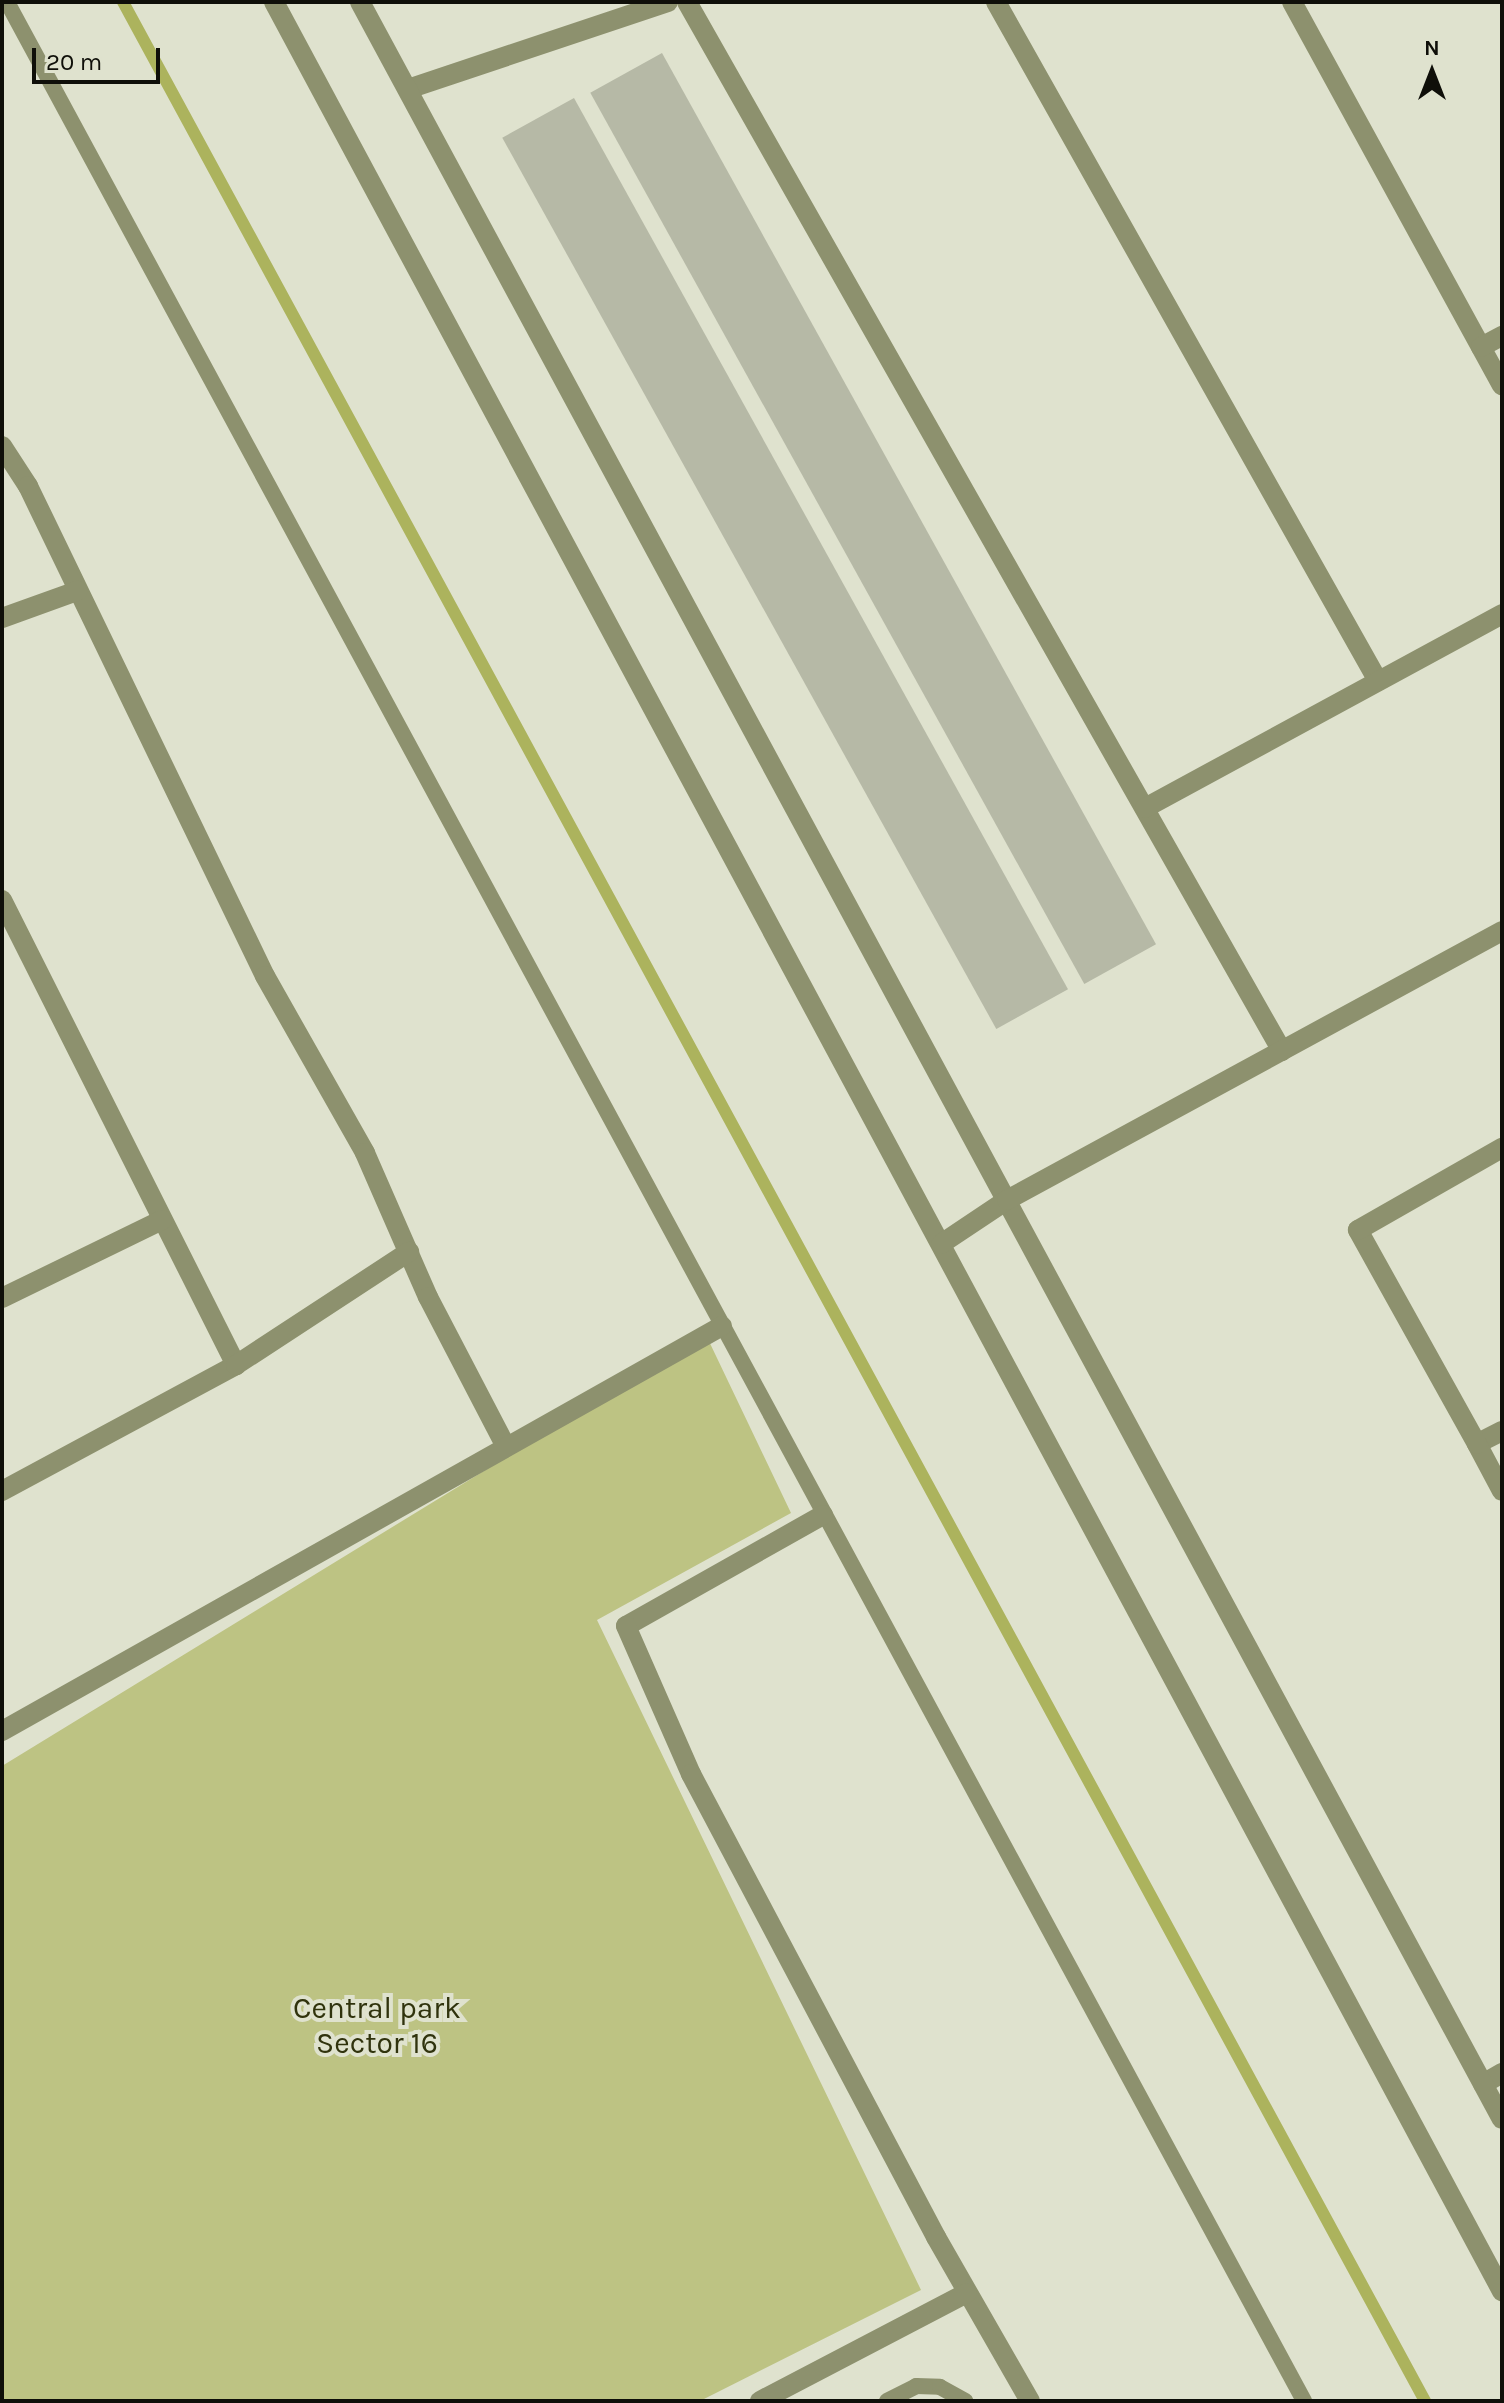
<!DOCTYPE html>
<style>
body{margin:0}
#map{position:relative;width:1504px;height:2403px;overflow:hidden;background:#dfe2ce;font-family:Karla,sans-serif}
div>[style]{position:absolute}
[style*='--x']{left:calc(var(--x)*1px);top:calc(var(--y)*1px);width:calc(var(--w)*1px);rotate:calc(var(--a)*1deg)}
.green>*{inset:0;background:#bdc383}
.stream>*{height:12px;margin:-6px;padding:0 6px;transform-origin:6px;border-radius:6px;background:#acb35d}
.building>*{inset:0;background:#b6b9a6;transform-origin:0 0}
.service>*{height:16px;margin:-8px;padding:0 8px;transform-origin:8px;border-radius:8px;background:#8d916e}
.minor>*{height:20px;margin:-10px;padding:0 10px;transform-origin:10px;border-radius:10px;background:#8d916e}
.tertiary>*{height:20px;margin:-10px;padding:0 10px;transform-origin:10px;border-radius:10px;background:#8d916e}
span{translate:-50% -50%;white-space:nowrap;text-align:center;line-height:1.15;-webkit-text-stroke:8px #dfe2ce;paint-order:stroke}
.park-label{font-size:30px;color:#30330d}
.frame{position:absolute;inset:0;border:4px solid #0f0f09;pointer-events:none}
.north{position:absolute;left:1392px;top:32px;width:80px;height:80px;-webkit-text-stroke:6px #dfe2ce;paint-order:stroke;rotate:0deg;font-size:22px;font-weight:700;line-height:32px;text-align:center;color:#0f0f09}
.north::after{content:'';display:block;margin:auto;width:28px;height:36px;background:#0f0f09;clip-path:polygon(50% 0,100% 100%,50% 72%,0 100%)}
.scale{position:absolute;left:32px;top:48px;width:128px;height:36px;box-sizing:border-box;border:4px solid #0f0f09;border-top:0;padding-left:10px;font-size:24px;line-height:28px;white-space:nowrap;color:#0f0f09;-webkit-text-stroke:6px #dfe2ce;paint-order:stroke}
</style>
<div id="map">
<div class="green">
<div style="clip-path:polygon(706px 1335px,791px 1513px,597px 1620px,921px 2290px,700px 2401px,2px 2401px,2px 1766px)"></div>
</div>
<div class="stream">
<div style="--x:123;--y:2;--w:2730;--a:61.51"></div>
</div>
<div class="building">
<div style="left:662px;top:53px;width:1019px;height:82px;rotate:61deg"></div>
<div style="left:574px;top:98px;width:1019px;height:82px;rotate:61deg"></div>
</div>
<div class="service">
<div style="--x:7;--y:2;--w:2727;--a:61.6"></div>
<div style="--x:887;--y:2401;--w:33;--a:-27"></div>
<div style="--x:916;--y:2386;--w:24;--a:2"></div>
<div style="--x:940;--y:2387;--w:29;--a:29"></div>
</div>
<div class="minor">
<div style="--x:687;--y:2;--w:1206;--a:60.44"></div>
<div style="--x:996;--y:2;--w:779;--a:60.64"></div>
<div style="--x:1292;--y:2;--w:437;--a:61.3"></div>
<div style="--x:408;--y:89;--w:274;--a:-18.5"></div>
<div style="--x:1481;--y:347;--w:24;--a:-28"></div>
<div style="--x:2;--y:446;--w:48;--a:57"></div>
<div style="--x:28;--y:486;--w:544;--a:64.19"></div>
<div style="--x:265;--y:976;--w:203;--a:60.5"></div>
<div style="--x:365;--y:1153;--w:157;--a:66.4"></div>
<div style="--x:428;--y:1297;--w:169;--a:62.5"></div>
<div style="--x:2;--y:618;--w:80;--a:-19.8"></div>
<div style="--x:1145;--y:808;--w:406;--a:-28.5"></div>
<div style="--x:2;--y:900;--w:521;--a:63.29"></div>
<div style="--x:2;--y:1298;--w:178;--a:-26"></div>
<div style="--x:1502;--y:1431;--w:28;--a:153"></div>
<div style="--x:1477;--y:1444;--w:53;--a:62"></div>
<div style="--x:1477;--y:1444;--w:245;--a:-119.1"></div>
<div style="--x:1358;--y:1230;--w:166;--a:-29.7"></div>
<div style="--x:2;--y:1491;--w:266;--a:-28.3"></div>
<div style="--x:236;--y:1365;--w:207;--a:-33.2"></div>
<div style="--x:823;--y:1515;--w:226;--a:150.6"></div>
<div style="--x:626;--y:1626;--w:162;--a:66.3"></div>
<div style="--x:691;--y:1774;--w:524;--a:62.11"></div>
<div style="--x:936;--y:2237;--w:189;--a:60.2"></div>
<div style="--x:1483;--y:2084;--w:22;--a:-30"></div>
<div style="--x:760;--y:2401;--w:233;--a:-27.6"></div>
</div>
<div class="tertiary">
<div style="--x:274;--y:2;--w:2598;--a:61.79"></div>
<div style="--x:360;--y:2;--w:2405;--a:61.66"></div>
<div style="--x:941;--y:1244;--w:79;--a:-33.7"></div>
<div style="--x:1007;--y:1200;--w:563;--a:-28.52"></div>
<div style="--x:2;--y:1731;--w:826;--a:-29.36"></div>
</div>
<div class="park-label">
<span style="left:377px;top:2025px">Central park<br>Sector 16</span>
</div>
<div class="frame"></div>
<div class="north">N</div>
<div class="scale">20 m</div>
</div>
